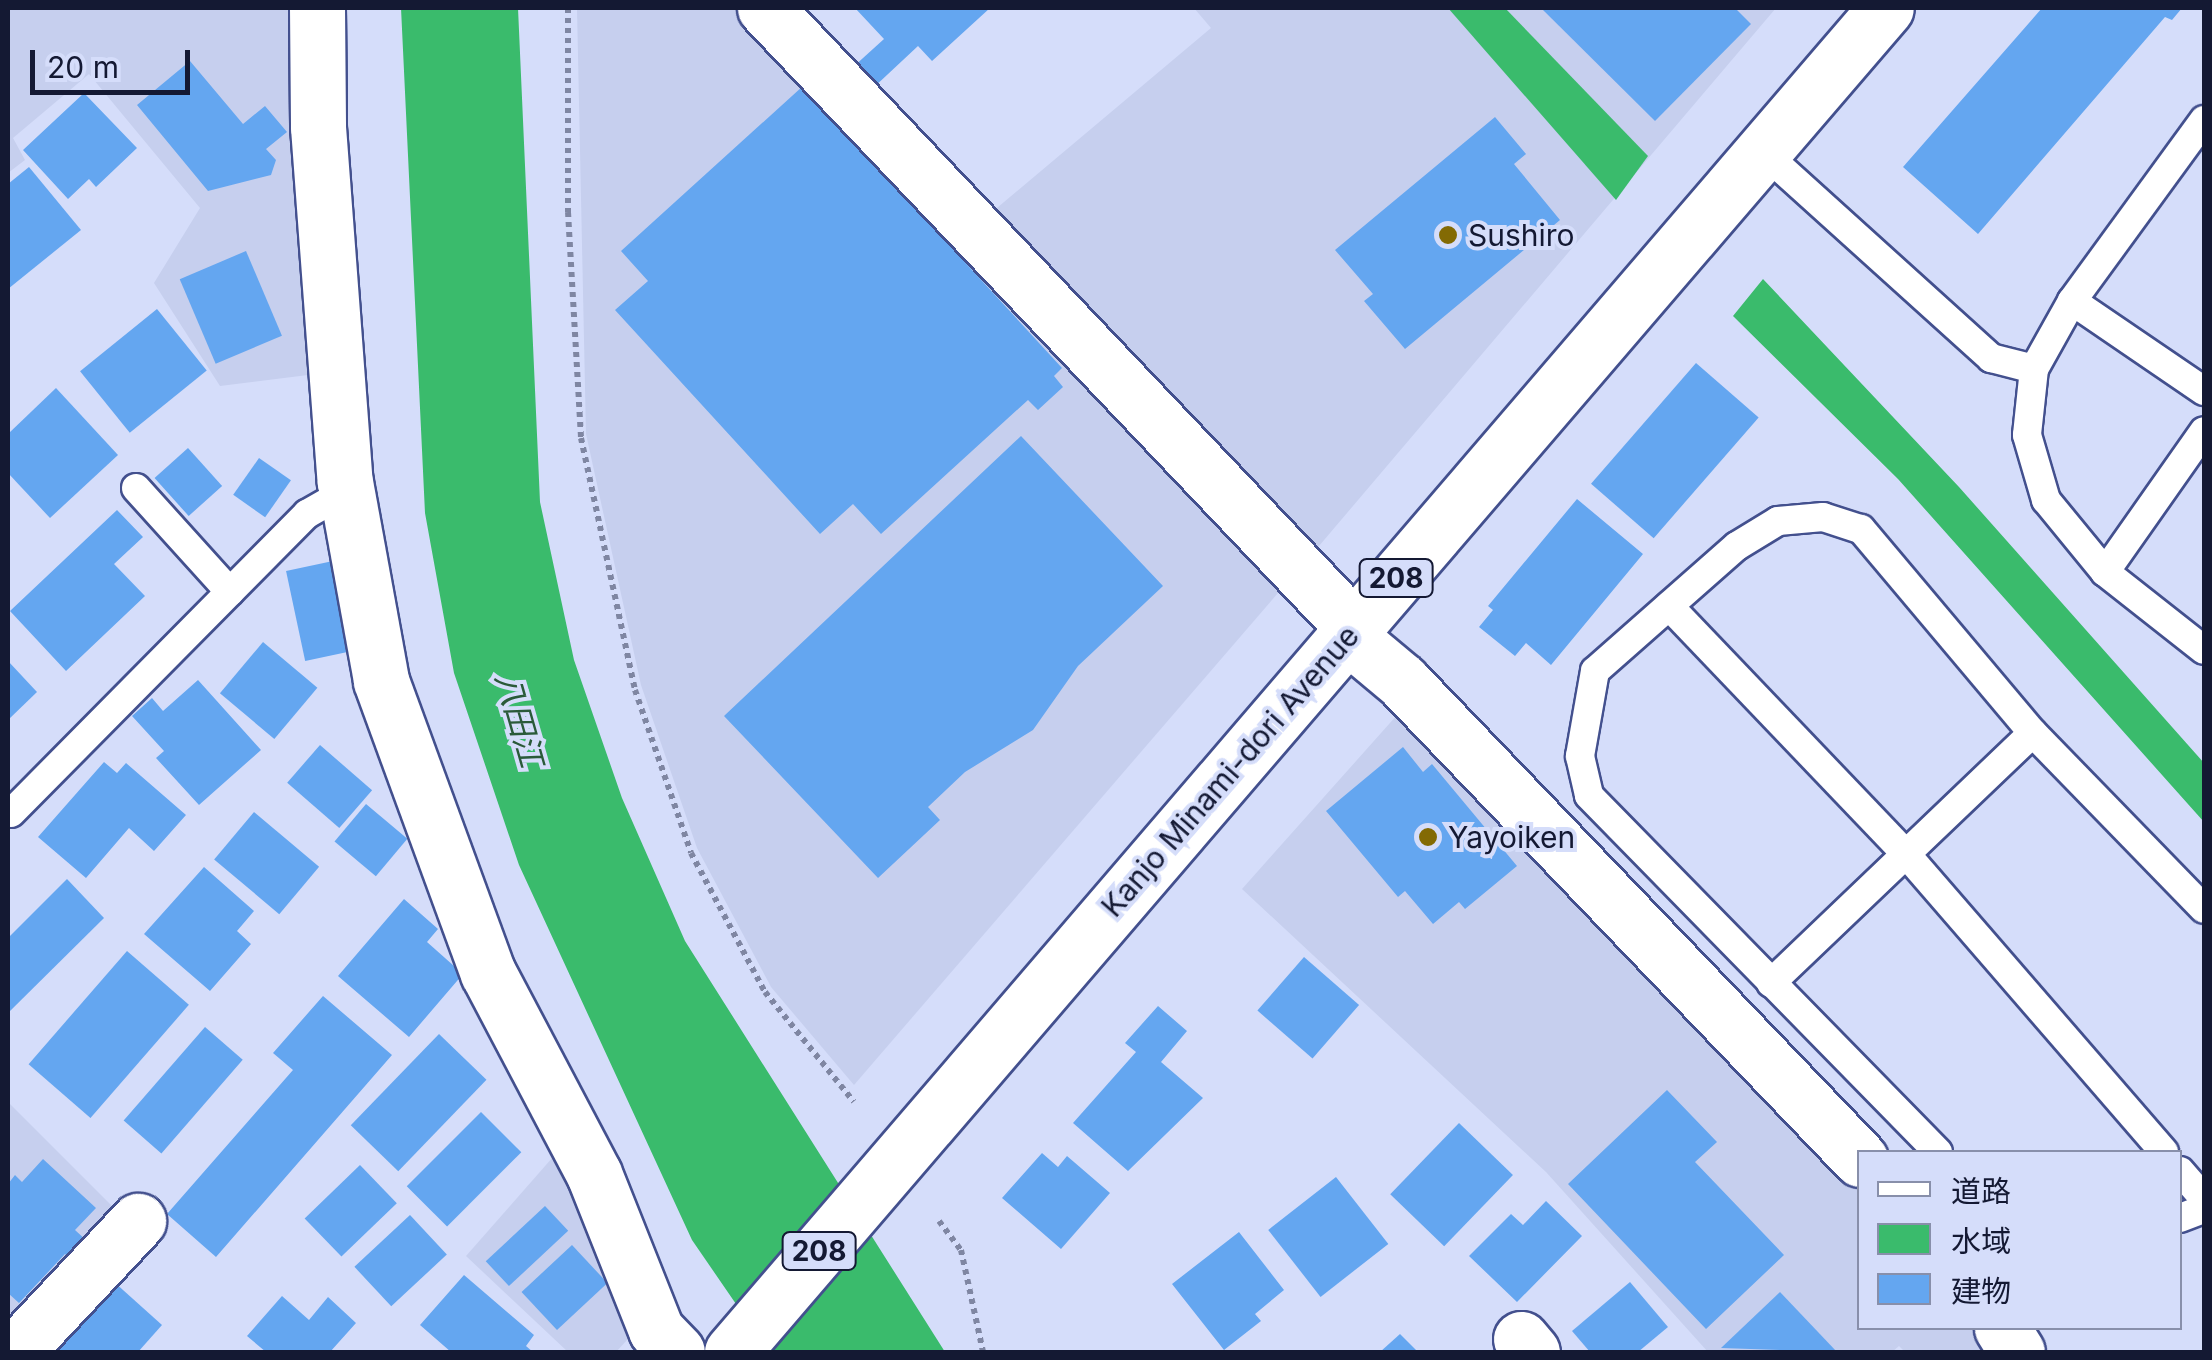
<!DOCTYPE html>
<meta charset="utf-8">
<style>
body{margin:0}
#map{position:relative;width:2212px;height:1360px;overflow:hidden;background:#d5ddfa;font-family:Inter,"Noto Sans JP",sans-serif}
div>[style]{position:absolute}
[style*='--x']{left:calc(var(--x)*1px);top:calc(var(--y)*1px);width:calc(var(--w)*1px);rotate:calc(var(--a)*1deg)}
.built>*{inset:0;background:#c6cfee}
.water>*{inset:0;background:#3abb6c}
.building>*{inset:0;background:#64a6f0;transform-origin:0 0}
.path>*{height:6px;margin-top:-3px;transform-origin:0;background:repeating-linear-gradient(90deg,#7f86a2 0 5px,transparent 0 10px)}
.roads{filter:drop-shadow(2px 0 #43508e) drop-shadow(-2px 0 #43508e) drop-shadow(0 2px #43508e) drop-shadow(0 -2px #43508e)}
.lane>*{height:28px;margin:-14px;padding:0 14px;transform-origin:14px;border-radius:14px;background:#fff}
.street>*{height:55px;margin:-27.5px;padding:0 27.5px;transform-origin:27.5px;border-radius:27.5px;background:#fff}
.highway>*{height:55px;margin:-27.5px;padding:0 27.5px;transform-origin:27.5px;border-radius:27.5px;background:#fff}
.dots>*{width:28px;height:28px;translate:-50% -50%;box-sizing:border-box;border:5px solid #d5ddfa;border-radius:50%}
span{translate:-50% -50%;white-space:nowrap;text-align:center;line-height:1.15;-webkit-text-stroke:8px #d5ddfa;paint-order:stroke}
.shield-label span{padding:2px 8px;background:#d5ddfa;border:2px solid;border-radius:8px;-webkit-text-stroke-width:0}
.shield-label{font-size:28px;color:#141933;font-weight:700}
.poi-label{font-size:30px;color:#141933}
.left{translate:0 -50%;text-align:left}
.street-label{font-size:30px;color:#141933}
.water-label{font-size:32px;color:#2a5a39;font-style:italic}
.frame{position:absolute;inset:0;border:10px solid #141933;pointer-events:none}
.legend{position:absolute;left:1857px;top:1150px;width:325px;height:180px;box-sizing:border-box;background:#d5ddfa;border:2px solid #888faa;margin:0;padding:12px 18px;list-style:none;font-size:30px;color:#141933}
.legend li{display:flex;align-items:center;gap:20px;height:50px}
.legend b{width:50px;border:2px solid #888faa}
.scale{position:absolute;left:30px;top:50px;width:160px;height:45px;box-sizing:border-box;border:5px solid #141933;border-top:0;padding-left:12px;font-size:30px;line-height:35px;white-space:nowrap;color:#141933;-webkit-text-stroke:8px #d5ddfa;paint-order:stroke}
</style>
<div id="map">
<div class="built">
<div style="clip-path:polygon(8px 8px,310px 8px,316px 374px,220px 386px,154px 283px,200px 208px,89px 74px,13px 138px,25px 160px,8px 173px)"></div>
<div style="clip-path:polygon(577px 8px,752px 8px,1290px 579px,854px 1085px,771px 987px,697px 848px,641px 685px,586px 434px)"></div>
<div style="clip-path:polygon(1194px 8px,1776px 8px,1302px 566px,979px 223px,1211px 28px)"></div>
<div style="clip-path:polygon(1406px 705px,1859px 1173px,1860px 1328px,1987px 1328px,2000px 1352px,1905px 1352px,1899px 1346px,1892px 1352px,1708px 1352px,1546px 1172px,1242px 889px)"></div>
<div style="clip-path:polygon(8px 1102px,127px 1221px,8px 1348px)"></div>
<div style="clip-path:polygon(560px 1149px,639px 1327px,616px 1352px,568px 1352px,466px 1256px)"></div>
</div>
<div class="water">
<div style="clip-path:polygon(401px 8px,518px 8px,540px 502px,574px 660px,622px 798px,685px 941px,945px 1352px,769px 1352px,692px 1240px,519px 865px,454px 673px,425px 513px)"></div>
<div style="clip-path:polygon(1448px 8px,1505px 8px,1648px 156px,1616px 200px)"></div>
<div style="clip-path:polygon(1763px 279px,1959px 487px,2204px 763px,2204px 822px,1898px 479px,1733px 316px)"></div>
</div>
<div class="building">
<div style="clip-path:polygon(855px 8px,990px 8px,932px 61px,918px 46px,872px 89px,852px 68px,884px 39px)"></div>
<div style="clip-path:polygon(1541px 8px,1735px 8px,1751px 24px,1655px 121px)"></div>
<div style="clip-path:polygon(2042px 8px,2182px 8px,2172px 20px,2165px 17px,1978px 234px,1903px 167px)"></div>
<div style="clip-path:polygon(190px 61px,243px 124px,265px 106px,287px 132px,266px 149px,276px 160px,271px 175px,208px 191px,137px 105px)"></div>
<div style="clip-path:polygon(803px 86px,1062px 368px,1054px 376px,1063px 387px,1038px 410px,1028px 400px,881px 534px,853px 504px,820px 534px,615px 310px,648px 281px,621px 251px)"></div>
<div style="clip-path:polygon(84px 93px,137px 148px,96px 187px,89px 179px,68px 199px,23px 150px)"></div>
<div style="clip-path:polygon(1495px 117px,1526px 154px,1514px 164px,1560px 220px,1405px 349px,1364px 301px,1373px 294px,1335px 250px)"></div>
<div style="clip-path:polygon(29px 167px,81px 230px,8px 289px,8px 184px)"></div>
<div style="left:246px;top:251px;width:92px;height:72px;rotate:67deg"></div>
<div style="left:157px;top:309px;width:79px;height:99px;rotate:51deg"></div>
<div style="left:1696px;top:363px;width:83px;height:160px;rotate:41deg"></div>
<div style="clip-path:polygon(56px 388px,118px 455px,50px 518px,8px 473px,8px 434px)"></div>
<div style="clip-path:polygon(1021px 436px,1163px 586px,1078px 666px,1033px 730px,965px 772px,928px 807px,940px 820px,878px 878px,724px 716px)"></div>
<div style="left:188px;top:448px;width:51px;height:45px;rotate:48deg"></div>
<div style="left:259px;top:458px;width:39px;height:45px;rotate:35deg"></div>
<div style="clip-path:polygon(1577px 499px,1643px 554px,1551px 665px,1526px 643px,1515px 656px,1479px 627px,1493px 610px,1488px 606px)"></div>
<div style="clip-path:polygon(117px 510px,143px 537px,114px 564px,145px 596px,66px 671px,10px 611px)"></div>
<div style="left:333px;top:561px;width:92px;height:48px;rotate:78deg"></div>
<div style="left:263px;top:642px;width:71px;height:67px;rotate:40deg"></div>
<div style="clip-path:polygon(8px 661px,37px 692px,8px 720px)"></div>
<div style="clip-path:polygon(198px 680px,261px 750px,199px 805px,156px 758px,164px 751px,132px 716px,152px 698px,163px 711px)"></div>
<div style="left:320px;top:745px;width:69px;height:50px;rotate:41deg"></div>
<div style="clip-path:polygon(1403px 747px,1423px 772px,1432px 764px,1517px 866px,1465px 909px,1459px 902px,1433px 924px,1405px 891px,1398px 897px,1326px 811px)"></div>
<div style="clip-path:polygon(104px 762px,117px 773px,126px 763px,186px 815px,154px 851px,129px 828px,86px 878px,38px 837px)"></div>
<div style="left:366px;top:804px;width:54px;height:49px;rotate:40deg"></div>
<div style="left:254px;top:812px;width:85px;height:62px;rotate:40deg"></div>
<div style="clip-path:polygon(204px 867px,254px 911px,237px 931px,251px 944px,210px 991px,144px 934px)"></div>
<div style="clip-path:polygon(67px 879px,104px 918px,8px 1013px,8px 938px)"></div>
<div style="clip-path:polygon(404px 899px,438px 929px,427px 942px,463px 974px,409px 1037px,338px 976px)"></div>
<div style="left:127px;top:951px;width:82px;height:150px;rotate:41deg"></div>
<div style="left:1304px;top:957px;width:73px;height:71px;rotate:41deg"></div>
<div style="clip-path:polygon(323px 996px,392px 1055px,216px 1257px,167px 1214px,293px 1070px,273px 1053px)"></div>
<div style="clip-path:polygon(1158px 1006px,1187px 1031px,1161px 1062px,1203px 1098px,1128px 1171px,1073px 1123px,1136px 1052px,1125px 1043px)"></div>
<div style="left:205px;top:1027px;width:50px;height:124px;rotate:41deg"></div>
<div style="left:439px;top:1034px;width:66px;height:127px;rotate:44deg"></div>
<div style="clip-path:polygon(1667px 1090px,1717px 1142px,1695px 1162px,1784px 1255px,1706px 1329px,1568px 1184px)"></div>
<div style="left:481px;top:1112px;width:57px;height:105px;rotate:45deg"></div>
<div style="left:1459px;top:1123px;width:75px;height:99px;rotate:44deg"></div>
<div style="clip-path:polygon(1042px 1153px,1058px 1167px,1067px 1156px,1110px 1193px,1061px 1249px,1002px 1198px)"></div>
<div style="clip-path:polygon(43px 1159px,96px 1208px,75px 1230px,87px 1241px,70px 1259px,65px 1254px,19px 1303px,8px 1293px,8px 1184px,15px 1175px,22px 1182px)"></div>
<div style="left:360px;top:1165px;width:53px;height:77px;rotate:46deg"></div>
<div style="left:1336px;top:1177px;width:85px;height:86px;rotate:52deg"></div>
<div style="clip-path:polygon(1546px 1201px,1582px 1236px,1517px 1302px,1469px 1256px,1511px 1214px,1523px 1225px)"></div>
<div style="left:545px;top:1206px;width:34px;height:81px;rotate:47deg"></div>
<div style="left:410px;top:1215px;width:54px;height:76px;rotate:47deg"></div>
<div style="clip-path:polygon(1239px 1232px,1284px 1290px,1255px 1314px,1261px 1321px,1224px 1350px,1172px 1284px)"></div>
<div style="left:572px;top:1245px;width:52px;height:69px;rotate:47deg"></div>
<div style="clip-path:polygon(464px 1275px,534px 1335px,526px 1346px,533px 1352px,451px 1352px,420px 1325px)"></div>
<div style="clip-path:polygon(113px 1281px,162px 1325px,138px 1352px,51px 1352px)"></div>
<div style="clip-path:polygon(1630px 1282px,1668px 1327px,1638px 1352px,1590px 1352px,1572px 1331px)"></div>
<div style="clip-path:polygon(1780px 1292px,1837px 1352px,1721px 1348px)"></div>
<div style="clip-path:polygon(282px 1296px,309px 1320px,328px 1297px,356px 1323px,330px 1352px,266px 1352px,247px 1336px)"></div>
<div style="clip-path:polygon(1400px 1334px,1418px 1352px,1380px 1352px)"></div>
</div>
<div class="path">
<div style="--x:568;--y:8;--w:204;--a:90"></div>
<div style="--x:568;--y:212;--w:226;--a:86.7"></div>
<div style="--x:581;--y:438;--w:258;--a:77.9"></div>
<div style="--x:635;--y:690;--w:172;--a:71"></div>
<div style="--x:691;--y:853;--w:157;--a:62"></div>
<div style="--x:765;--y:992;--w:141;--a:51"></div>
<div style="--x:939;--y:1221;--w:36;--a:53"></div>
<div style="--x:961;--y:1250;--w:104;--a:77.8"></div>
</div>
<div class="roads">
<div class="lane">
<div style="--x:2204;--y:120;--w:224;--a:126.1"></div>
<div style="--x:2072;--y:301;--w:78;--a:119.2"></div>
<div style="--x:2034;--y:369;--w:66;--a:96.1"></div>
<div style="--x:2027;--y:435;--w:68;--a:73.7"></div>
<div style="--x:2046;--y:500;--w:93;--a:50.7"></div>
<div style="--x:2105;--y:572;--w:126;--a:38.2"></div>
<div style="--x:1762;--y:151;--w:309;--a:42.1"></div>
<div style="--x:1991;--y:358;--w:44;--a:14.3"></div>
<div style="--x:2072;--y:301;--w:160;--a:34.3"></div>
<div style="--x:136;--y:488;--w:140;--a:47.9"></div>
<div style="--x:2105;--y:572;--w:172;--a:-54.9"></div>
<div style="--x:1669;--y:606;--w:343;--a:46.3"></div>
<div style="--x:1906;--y:854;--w:394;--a:49.1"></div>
<div style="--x:11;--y:813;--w:421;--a:-45.3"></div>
<div style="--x:307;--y:514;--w:46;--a:-29.9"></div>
<div style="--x:1771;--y:983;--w:362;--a:-43.7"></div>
<div style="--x:1938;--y:1152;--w:499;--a:-134.4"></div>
<div style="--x:1589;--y:795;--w:40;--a:-103"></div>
<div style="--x:1580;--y:756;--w:86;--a:-80"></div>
<div style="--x:1595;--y:671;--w:189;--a:-41.4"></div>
<div style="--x:1737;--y:546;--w:48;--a:-31.4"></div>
<div style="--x:1778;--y:521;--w:45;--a:-5.1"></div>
<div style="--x:1823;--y:517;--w:40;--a:18"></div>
<div style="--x:1861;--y:529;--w:267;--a:49.9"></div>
<div style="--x:2033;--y:733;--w:245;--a:45.8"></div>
<div style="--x:2180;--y:1171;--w:37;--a:49"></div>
<div style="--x:2180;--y:1218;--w:26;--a:-21"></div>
</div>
<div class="street">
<div style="--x:317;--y:8;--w:119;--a:89.5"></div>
<div style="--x:318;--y:127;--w:356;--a:85.7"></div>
<div style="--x:345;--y:482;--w:202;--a:79.7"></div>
<div style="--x:381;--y:681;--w:311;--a:69.9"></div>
<div style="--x:488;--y:973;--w:227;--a:62.2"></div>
<div style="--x:594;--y:1174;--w:168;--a:68.3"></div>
<div style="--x:656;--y:1330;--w:30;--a:46"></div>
<div style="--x:765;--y:8;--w:854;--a:46.47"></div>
<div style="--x:1347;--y:635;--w:72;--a:39.9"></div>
<div style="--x:1402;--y:681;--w:662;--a:46.22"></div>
<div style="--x:2002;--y:1328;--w:28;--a:58"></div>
<div style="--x:1521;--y:1339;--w:17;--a:50"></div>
<div style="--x:15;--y:1352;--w:180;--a:-46.8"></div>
</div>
<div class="highway">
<div style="--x:732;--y:1352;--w:1771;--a:-49.35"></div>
</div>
</div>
<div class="dots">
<div style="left:1448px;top:235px;background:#836a04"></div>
<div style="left:1428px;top:837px;background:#836a04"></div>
</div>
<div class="shield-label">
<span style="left:1396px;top:578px">208</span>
<span style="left:819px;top:1251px">208</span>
</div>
<div class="poi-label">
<span class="left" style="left:1468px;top:235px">Sushiro</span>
<span class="left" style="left:1448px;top:837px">Yayoiken</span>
</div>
<div class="street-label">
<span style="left:1230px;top:771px;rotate:-49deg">Kanjo Minami-dori Avenue</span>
</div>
<div class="water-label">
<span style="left:519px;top:720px;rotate:74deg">八田江</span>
</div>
<div class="frame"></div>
<ul class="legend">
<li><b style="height:12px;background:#fff"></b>道路</li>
<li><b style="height:28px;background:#3abb6c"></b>水域</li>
<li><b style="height:28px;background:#64a6f0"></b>建物</li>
</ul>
<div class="scale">20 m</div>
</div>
